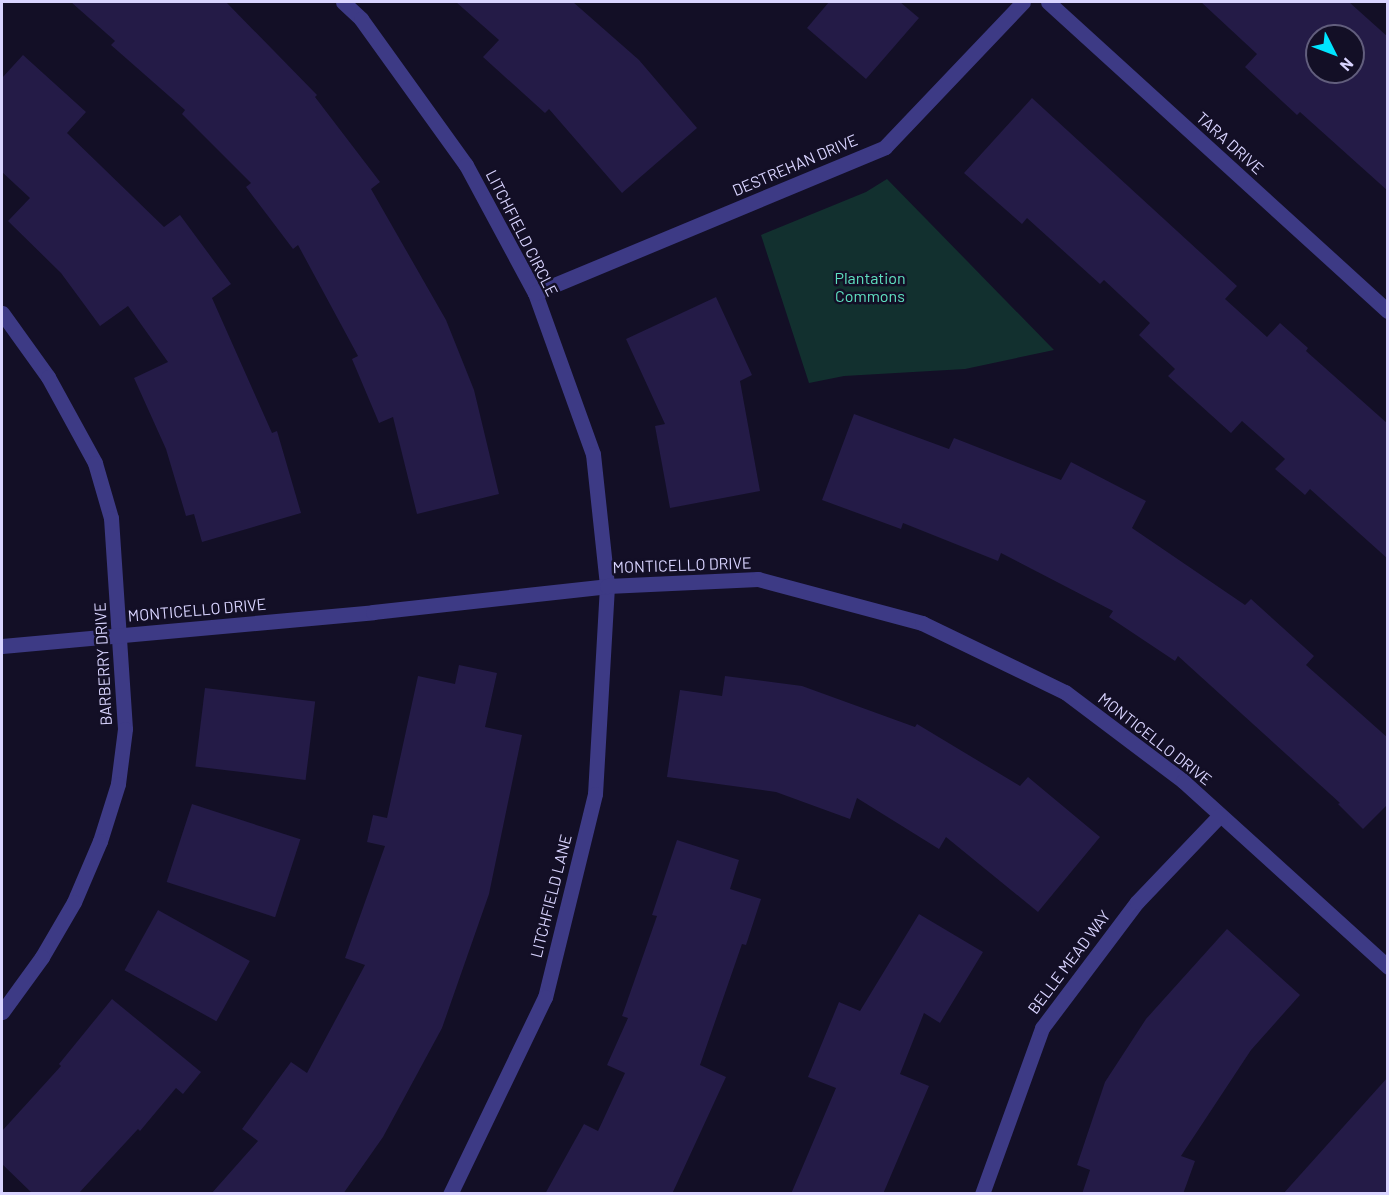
<!DOCTYPE html>
<style>
body{margin:0}
#map{position:relative;width:1389px;height:1195px;overflow:hidden;background:#130f26;font-family:Barlow,sans-serif}
div>[style]{position:absolute}
[style*='--x']{left:calc(var(--x)*1px);top:calc(var(--y)*1px);width:calc(var(--w)*1px);rotate:calc(var(--a)*1deg)}
.green>*{inset:0;background:#12302f}
.building>*{inset:0;background:#241b47;transform-origin:0 0}
.minor>*{height:15px;margin:-7.5px;padding:0 7.5px;transform-origin:7.5px;border-radius:7.5px;background:#3d3a85}
span{translate:-50% -50%;white-space:nowrap;text-align:center;line-height:1.15;-webkit-text-stroke:5px #130f26;paint-order:stroke}
.street-label{font-size:16px;color:#d9d4ff}
.park-label{font-size:16px;color:#5fe0c0}
.frame{position:absolute;inset:0;border:3px solid #d9d4ff;pointer-events:none}
.north{position:absolute;left:1305px;top:24px;width:60px;height:60px;box-sizing:border-box;background:#130f26;border:2px solid #625e7d;border-radius:50%;rotate:132deg;font-size:16px;font-weight:700;line-height:24px;text-align:center;color:#d9d4ff}
.north::after{content:'';display:block;margin:auto;width:21px;height:27px;background:#00e5ff;clip-path:polygon(50% 0,100% 100%,50% 72%,0 100%)}
</style>
<div id="map">
<div class="green">
<div style="clip-path:polygon(887px 179px,1054px 350px,965px 369px,844px 376px,809px 383px,761px 235px,866px 192px)"></div>
</div>
<div class="building">
<div style="clip-path:polygon(71px 2px,226px 2px,317px 95px,315px 97px,380px 182px,371px 189px,446px 320px,474px 390px,499px 494px,417px 514px,393px 417px,379px 423px,352px 359px,358px 356px,298px 245px,293px 249px,246px 187px,251px 183px,182px 114px,185px 110px,111px 45px,115px 41px)"></div>
<div style="clip-path:polygon(456px 2px,573px 2px,639px 60px,697px 128px,622px 193px,549px 109px,545px 113px,483px 57px,499px 40px)"></div>
<div style="clip-path:polygon(829px 2px,900px 2px,919px 18px,866px 79px,807px 28px)"></div>
<div style="clip-path:polygon(evenodd,1201px 2px,1349px 2px,1388px 37px,1388px 191px,1300px 112px,1297px 115px,1245px 67px,1257px 54px,1201px 2px,1317px 36px,1353px 36px,1353px 72px,1317px 72px,1317px 36px)"></div>
<div style="clip-path:polygon(23px 55px,86px 112px,67px 133px,164px 227px,180px 215px,231px 284px,212px 298px,272px 433px,277px 431px,301px 513px,202px 542px,194px 514px,186px 516px,166px 449px,134px 378px,168px 362px,128px 306px,100px 326px,61px 273px,8px 221px,30px 198px,2px 172px,2px 78px)"></div>
<div style="clip-path:polygon(1032px 98px,1237px 286px,1225px 299px,1267px 337px,1280px 323px,1308px 348px,1306px 351px,1388px 424px,1388px 559px,1310px 489px,1305px 495px,1275px 469px,1285px 459px,1242px 421px,1231px 433px,1168px 376px,1175px 369px,1139px 335px,1150px 323px,1104px 280px,1100px 284px,1027px 218px,1022px 224px,964px 173px)"></div>
<div style="clip-path:polygon(716px 297px,752px 375px,740px 381px,760px 491px,670px 508px,655px 426px,665px 424px,626px 339px)"></div>
<div style="clip-path:polygon(854px 414px,949px 449px,954px 438px,1061px 480px,1071px 462px,1146px 501px,1132px 528px,1245px 605px,1251px 599px,1314px 656px,1306px 665px,1388px 738px,1388px 804px,1363px 829px,1338px 804px,1340px 803px,1178px 656px,1175px 661px,1109px 617px,1113px 611px,1001px 553px,998px 561px,903px 523px,901px 529px,822px 500px)"></div>
<div style="clip-path:polygon(459px 665px,497px 673px,485px 727px,522px 735px,489px 894px,442px 1028px,383px 1137px,343px 1194px,211px 1194px,258px 1141px,242px 1129px,291px 1062px,307px 1073px,365px 965px,345px 958px,385px 846px,367px 842px,373px 815px,387px 818px,418px 676px,455px 684px)"></div>
<div style="clip-path:polygon(725px 676px,802px 686px,915px 727px,917px 724px,1020px 786px,1028px 777px,1100px 837px,1038px 912px,946px 837px,939px 849px,857px 798px,850px 819px,776px 792px,667px 777px,680px 690px,722px 696px)"></div>
<div style="left:205px;top:688px;width:111px;height:79px;rotate:7deg"></div>
<div style="left:192px;top:804px;width:114px;height:82px;rotate:18deg"></div>
<div style="clip-path:polygon(677px 840px,739px 860px,730px 889px,761px 899px,746px 945px,742px 944px,700px 1065px,726px 1077px,672px 1194px,545px 1194px,584px 1124px,598px 1131px,625px 1073px,607px 1065px,628px 1018px,622px 1016px,657px 916px,652px 915px)"></div>
<div style="left:158px;top:910px;width:105px;height:69px;rotate:29deg"></div>
<div style="clip-path:polygon(919px 914px,983px 952px,940px 1023px,924px 1013px,900px 1074px,929px 1086px,883px 1194px,791px 1194px,836px 1088px,808px 1077px,839px 1002px,860px 1011px)"></div>
<div style="clip-path:polygon(1227px 929px,1300px 995px,1251px 1050px,1181px 1156px,1195px 1161px,1183px 1194px,1082px 1194px,1090px 1170px,1077px 1165px,1105px 1082px,1146px 1019px)"></div>
<div style="clip-path:polygon(112px 999px,201px 1072px,183px 1094px,176px 1088px,140px 1131px,138px 1129px,78px 1194px,33px 1194px,2px 1164px,2px 1131px,61px 1066px,59px 1064px)"></div>
<div style="clip-path:polygon(1388px 1077px,1388px 1194px,1283px 1194px)"></div>
</div>
<div class="minor">
<div style="--x:343;--y:2;--w:25;--a:43"></div>
<div style="--x:361;--y:19;--w:180;--a:54.3"></div>
<div style="--x:466;--y:165;--w:145;--a:61.7"></div>
<div style="--x:535;--y:293;--w:171;--a:70.2"></div>
<div style="--x:593;--y:454;--w:133;--a:83.9"></div>
<div style="--x:607;--y:586;--w:208;--a:93.3"></div>
<div style="--x:595;--y:794;--w:209;--a:103.8"></div>
<div style="--x:545;--y:997;--w:219;--a:115.7"></div>
<div style="--x:1048;--y:2;--w:459;--a:42.3"></div>
<div style="--x:535;--y:293;--w:379;--a:-22.6"></div>
<div style="--x:885;--y:147;--w:200;--a:-46.4"></div>
<div style="--x:2;--y:313;--w:79;--a:54.3"></div>
<div style="--x:48;--y:377;--w:98;--a:61.3"></div>
<div style="--x:95;--y:463;--w:57;--a:73.8"></div>
<div style="--x:111;--y:518;--w:211;--a:86.2"></div>
<div style="--x:125;--y:729;--w:55;--a:97.3"></div>
<div style="--x:118;--y:784;--w:60;--a:107.5"></div>
<div style="--x:100;--y:841;--w:66;--a:113.1"></div>
<div style="--x:74;--y:902;--w:64;--a:120.2"></div>
<div style="--x:42;--y:957;--w:68;--a:126"></div>
<div style="--x:2;--y:646;--w:373;--a:-5.2"></div>
<div style="--x:373;--y:612;--w:235;--a:-6.3"></div>
<div style="--x:607;--y:586;--w:151;--a:-2.7"></div>
<div style="--x:758;--y:579;--w:170;--a:15"></div>
<div style="--x:922;--y:623;--w:159;--a:25.8"></div>
<div style="--x:1065;--y:692;--w:148;--a:37"></div>
<div style="--x:1183;--y:781;--w:277;--a:42.2"></div>
<div style="--x:982;--y:1194;--w:177;--a:-70.1"></div>
<div style="--x:1042;--y:1028;--w:158;--a:-53"></div>
<div style="--x:1137;--y:902;--w:120;--a:-46.3"></div>
</div>
<div class="street-label">
<span style="left:1230px;top:143px;rotate:42deg">TARA DRIVE</span>
<span style="left:795px;top:165px;rotate:-23deg">DESTREHAN DRIVE</span>
<span style="left:522px;top:233px;rotate:63deg">LITCHFIELD CIRCLE</span>
<span style="left:682px;top:565px;rotate:-2deg">MONTICELLO DRIVE</span>
<span style="left:197px;top:610px;rotate:-5deg">MONTICELLO DRIVE</span>
<span style="left:103px;top:664px;rotate:-93deg">BARBERRY DRIVE</span>
<span style="left:1155px;top:739px;rotate:38deg">MONTICELLO DRIVE</span>
<span style="left:551px;top:896px;rotate:-76deg">LITCHFIELD LANE</span>
<span style="left:1069px;top:962px;rotate:-53deg">BELLE MEAD WAY</span>
</div>
<div class="park-label">
<span style="left:870px;top:287px">Plantation<br>Commons</span>
</div>
<div class="frame"></div>
<div class="north">N</div>
</div>
